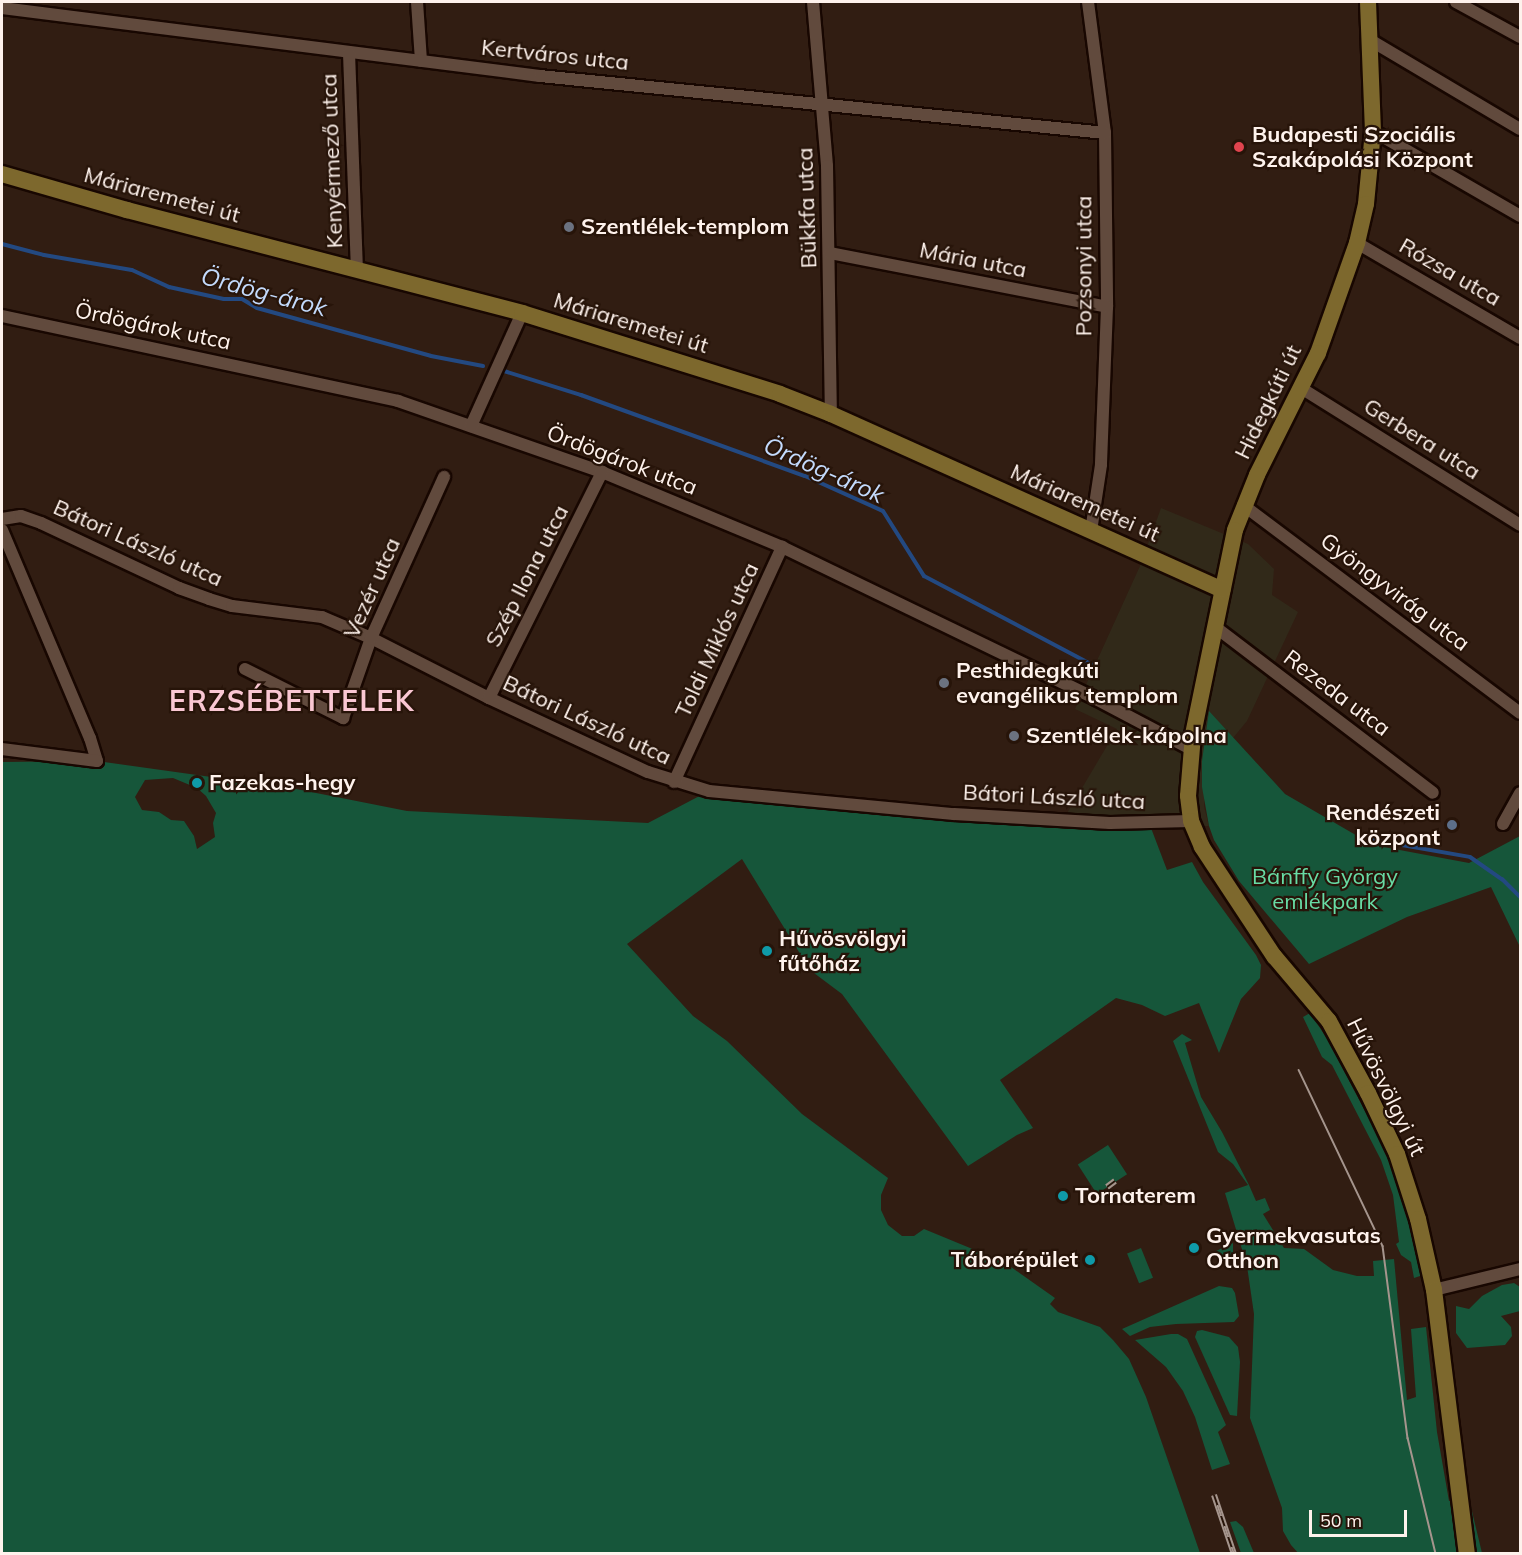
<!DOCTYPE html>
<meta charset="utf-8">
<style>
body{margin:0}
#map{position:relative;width:1522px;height:1555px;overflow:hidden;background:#311d12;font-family:Mulish,sans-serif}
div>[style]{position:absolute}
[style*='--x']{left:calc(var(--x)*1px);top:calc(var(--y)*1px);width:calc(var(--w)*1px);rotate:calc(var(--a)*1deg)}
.commercial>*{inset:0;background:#312919}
.green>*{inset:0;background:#16563a;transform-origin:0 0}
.stream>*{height:4px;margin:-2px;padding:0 2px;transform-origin:2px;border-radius:2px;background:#234981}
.roads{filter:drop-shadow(2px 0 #180701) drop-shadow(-2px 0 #180701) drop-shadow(0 2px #180701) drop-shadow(0 -2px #180701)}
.street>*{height:12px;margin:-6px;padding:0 6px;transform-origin:6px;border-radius:6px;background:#614a3d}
.secondary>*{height:16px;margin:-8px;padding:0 8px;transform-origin:8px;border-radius:8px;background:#7d682d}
.tram>*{height:1.5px;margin:-0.75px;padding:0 0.75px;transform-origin:0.75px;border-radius:0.75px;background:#a5958d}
.rail>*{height:6px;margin-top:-3px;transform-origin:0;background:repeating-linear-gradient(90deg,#271409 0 11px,#a5958d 0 22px);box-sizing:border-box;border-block:2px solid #a5958d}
.dots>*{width:16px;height:16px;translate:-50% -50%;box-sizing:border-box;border:3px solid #271409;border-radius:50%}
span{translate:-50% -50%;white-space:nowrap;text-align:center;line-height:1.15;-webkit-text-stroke:4.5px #271409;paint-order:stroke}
.street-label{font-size:22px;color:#fef2ec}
.poi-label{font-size:22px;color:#fef2ec;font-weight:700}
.left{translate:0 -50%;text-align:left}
.right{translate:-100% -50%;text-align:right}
.park-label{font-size:22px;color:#68dba4}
.water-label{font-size:24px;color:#c3dafc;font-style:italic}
.district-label{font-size:28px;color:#fac7d3;font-weight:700;letter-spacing:1.5px}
.frame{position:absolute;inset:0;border:3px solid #fef2ec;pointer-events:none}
.scale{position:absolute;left:1309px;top:1510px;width:98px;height:27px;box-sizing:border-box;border:3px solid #fef2ec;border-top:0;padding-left:8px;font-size:18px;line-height:21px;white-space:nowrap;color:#fef2ec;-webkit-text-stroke:4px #271409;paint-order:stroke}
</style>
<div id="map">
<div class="commercial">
<div style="clip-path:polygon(1161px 508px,1248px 544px,1274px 569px,1272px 595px,1298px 612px,1247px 721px,1233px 738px,1209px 712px,1204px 806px,1209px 826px,1114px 828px,1060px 825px,1117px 729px,1075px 709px,1140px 566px)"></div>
</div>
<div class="green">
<div style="clip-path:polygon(1209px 711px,1285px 794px,1373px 845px,1469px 863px,1520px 836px,1520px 947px,1491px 887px,1407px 917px,1309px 964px,1239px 881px,1214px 840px,1209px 826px,1202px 787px,1202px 761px)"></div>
<div style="clip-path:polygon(evenodd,97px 761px,296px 789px,407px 811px,648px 823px,709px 791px,1114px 828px,1151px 828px,1167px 870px,1192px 862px,1203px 882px,1256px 955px,1261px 965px,1260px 978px,1241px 999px,1219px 1053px,1199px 1003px,1165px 1016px,1142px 1005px,1116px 998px,1000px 1080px,1033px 1128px,1017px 1135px,968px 1166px,842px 994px,810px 970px,742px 859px,627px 944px,693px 1016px,727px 1041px,802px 1114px,888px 1178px,881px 1195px,881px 1210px,888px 1225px,902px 1236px,914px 1236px,924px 1229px,1004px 1262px,1055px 1298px,1050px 1304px,1058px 1312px,1100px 1327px,1113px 1340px,1129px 1359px,1146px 1397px,1200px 1553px,2px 1553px,2px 762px,97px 761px,173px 778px,197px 788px,206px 796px,216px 813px,213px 823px,215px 837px,197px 849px,194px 836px,184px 821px,171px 820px,159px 812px,142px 810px,135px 797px,145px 780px,173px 778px)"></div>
<div style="clip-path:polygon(1310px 1013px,1328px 1040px,1392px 1163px,1414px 1230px,1423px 1275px,1414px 1278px,1411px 1262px,1401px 1255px,1396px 1244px,1399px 1242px,1393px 1195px,1381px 1160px,1332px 1065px,1322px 1057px,1303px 1017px)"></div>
<div style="clip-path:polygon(1182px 1034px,1192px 1040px,1185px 1043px,1201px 1097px,1222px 1132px,1249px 1185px,1256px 1201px,1265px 1198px,1270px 1210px,1263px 1214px,1284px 1248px,1304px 1249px,1333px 1270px,1357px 1276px,1374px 1276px,1373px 1261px,1394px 1259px,1407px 1400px,1416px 1397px,1411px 1329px,1426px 1327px,1437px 1432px,1449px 1501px,1469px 1499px,1482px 1553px,1299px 1554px,1291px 1545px,1283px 1531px,1282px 1508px,1250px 1418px,1254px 1314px,1247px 1266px,1225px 1193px,1248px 1185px,1233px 1164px,1218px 1152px,1173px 1041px)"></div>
<div style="left:1108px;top:1145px;width:35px;height:36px;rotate:57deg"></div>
<div style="clip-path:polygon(1233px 1243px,1233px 1257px,1220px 1265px,1214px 1252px)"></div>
<div style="left:1141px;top:1248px;width:32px;height:15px;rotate:68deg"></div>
<div style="clip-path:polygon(1514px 1283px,1520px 1287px,1520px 1311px,1501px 1316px,1511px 1327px,1512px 1336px,1505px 1345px,1467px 1348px,1456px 1333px,1456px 1306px,1469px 1309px,1482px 1296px,1502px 1285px)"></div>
<div style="clip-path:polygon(1219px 1286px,1232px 1288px,1235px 1293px,1239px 1316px,1234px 1322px,1176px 1324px,1150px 1327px,1130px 1336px,1122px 1329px)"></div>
<div style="clip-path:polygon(1202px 1330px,1229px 1337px,1238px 1347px,1240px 1362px,1237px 1416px,1230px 1415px,1195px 1337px,1197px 1331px)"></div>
<div style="clip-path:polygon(1171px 1334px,1178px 1334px,1187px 1339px,1226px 1425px,1218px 1432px,1230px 1464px,1212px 1470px,1195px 1417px,1183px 1391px,1166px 1367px,1135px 1340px)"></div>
<div style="clip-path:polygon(1236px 1521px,1243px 1527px,1254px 1553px,1241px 1553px,1230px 1522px)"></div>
</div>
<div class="stream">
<div style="--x:2;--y:244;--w:43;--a:14.7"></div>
<div style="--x:44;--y:255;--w:89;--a:9.7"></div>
<div style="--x:132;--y:270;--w:41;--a:24.7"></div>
<div style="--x:169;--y:287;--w:56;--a:12.3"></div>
<div style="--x:224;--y:299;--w:18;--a:0"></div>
<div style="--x:242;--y:299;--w:17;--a:31"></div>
<div style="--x:257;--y:308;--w:180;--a:15.4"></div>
<div style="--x:431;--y:356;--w:53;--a:10.9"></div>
<div style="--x:504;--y:371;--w:81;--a:17.3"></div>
<div style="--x:581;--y:395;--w:238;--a:19.9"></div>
<div style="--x:805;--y:476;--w:85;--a:24.2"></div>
<div style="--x:883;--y:511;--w:77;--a:57.8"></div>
<div style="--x:924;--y:576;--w:189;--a:27.8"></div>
<div style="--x:1373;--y:840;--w:98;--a:9.9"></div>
<div style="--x:1470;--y:857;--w:39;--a:35"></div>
<div style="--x:1502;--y:879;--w:25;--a:45"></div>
</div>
<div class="roads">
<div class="street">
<div style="--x:417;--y:2;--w:59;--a:86.1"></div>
<div style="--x:813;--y:2;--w:165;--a:85.1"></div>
<div style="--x:827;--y:166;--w:248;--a:89.1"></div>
<div style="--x:1088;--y:2;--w:132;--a:82.6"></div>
<div style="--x:1105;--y:133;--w:174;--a:89.3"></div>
<div style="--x:1107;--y:307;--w:158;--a:92.2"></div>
<div style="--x:1101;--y:465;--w:67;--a:98.6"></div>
<div style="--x:1456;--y:2;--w:73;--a:28.7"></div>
<div style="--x:2;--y:8;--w:542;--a:7.2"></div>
<div style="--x:540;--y:76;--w:568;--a:5.76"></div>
<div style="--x:1370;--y:40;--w:174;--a:30.7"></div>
<div style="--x:349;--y:53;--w:215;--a:87.9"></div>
<div style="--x:1373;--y:131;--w:170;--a:30"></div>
<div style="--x:1357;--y:243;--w:189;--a:30.2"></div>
<div style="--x:830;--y:253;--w:282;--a:11"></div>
<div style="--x:2;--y:316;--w:405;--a:12.1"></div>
<div style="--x:398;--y:401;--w:216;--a:19.2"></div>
<div style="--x:602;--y:472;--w:195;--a:22.6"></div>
<div style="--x:782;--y:547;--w:349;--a:25.8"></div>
<div style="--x:1096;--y:699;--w:107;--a:27.8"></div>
<div style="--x:1301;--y:388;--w:258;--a:32"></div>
<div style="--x:471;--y:426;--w:124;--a:-65.7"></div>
<div style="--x:1243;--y:505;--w:346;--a:36.9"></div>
<div style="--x:2;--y:519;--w:19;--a:-9"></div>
<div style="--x:21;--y:516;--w:21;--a:19"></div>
<div style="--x:41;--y:523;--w:153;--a:25.2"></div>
<div style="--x:179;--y:588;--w:32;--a:20"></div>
<div style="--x:209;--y:599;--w:24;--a:17"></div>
<div style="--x:232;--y:606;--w:91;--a:7"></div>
<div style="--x:322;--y:617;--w:53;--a:23.2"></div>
<div style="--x:371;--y:638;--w:132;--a:27"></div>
<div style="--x:489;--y:698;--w:175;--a:25"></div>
<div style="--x:648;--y:772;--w:64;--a:17.3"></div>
<div style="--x:709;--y:791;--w:246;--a:5.4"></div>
<div style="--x:954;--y:814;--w:156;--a:3.3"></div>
<div style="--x:1110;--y:823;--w:81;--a:-1.4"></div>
<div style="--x:2;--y:530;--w:226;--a:67.1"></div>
<div style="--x:90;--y:738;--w:24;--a:73"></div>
<div style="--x:97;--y:761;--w:96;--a:-172.8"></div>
<div style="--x:1214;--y:626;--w:275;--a:37.3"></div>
<div style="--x:245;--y:669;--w:110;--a:26.6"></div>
<div style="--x:343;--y:718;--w:85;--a:-70.7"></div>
<div style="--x:371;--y:638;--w:177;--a:-65.6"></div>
<div style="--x:489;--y:698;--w:253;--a:-63.4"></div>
<div style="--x:674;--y:782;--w:259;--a:-65.3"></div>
<div style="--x:1503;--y:824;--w:35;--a:-61"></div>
<div style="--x:1434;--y:1290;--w:89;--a:-13.7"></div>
</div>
<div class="secondary">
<div style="--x:1368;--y:2;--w:129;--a:87.8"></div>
<div style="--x:1373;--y:131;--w:73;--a:95.5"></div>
<div style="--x:1366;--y:204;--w:40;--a:103"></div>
<div style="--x:1357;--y:243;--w:117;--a:109.5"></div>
<div style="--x:1318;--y:353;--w:136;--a:116.6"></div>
<div style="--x:1257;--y:475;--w:59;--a:111.8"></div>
<div style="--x:1235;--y:530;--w:209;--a:101.6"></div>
<div style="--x:1193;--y:735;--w:61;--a:94.7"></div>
<div style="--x:1188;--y:796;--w:25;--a:83"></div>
<div style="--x:1191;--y:821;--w:28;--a:67"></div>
<div style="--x:1202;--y:847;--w:131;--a:56.6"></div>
<div style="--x:1274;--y:956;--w:85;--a:49.8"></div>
<div style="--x:1329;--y:1021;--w:82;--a:61.6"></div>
<div style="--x:1368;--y:1093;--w:68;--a:64.6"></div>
<div style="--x:1397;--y:1154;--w:68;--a:72.1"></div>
<div style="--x:1418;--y:1219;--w:73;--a:77.3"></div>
<div style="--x:1434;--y:1290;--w:266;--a:82.9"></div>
<div style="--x:2;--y:174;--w:130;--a:16.1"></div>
<div style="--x:127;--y:210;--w:408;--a:14.6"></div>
<div style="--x:522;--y:313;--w:270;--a:17.4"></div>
<div style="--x:780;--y:394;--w:55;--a:21.4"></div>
<div style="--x:831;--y:414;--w:429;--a:24.2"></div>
</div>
</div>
<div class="tram">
<div style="--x:1299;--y:1070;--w:195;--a:64.5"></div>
<div style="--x:1383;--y:1246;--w:194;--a:82.6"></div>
<div style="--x:1408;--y:1438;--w:119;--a:76.4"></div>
</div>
<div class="rail">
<div style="--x:1107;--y:1187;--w:10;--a:-37"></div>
<div style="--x:1214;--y:1495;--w:62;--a:71.3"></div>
</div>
<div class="dots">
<div style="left:1239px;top:147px;background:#e0444e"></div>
<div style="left:569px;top:227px;background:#6b7280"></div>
<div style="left:944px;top:683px;background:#6b7280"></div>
<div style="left:1014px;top:736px;background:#6b7280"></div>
<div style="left:197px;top:783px;background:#0f9aa8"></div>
<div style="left:1452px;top:825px;background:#5c6f8a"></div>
<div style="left:767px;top:951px;background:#0f9aa8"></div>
<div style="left:1063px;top:1196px;background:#0f9aa8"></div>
<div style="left:1194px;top:1248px;background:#0f9aa8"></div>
<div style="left:1090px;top:1260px;background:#0f9aa8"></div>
</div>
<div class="street-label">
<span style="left:555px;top:55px;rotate:6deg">Kertváros utca</span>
<span style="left:332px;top:161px;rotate:-92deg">Kenyérmező utca</span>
<span style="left:162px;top:195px;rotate:15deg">Máriaremetei út</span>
<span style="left:807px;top:208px;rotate:-92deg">Bükkfa utca</span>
<span style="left:973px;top:260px;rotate:11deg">Mária utca</span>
<span style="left:1084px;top:266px;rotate:-90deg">Pozsonyi utca</span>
<span style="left:1450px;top:272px;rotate:30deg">Rózsa utca</span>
<span style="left:631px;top:323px;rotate:17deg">Máriaremetei út</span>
<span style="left:153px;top:326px;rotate:12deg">Ördögárok utca</span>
<span style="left:1268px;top:402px;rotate:-64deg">Hidegkúti út</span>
<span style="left:1422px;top:439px;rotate:32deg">Gerbera utca</span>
<span style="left:622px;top:460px;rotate:21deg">Ördögárok utca</span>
<span style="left:1085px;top:503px;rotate:24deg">Máriaremetei út</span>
<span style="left:138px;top:543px;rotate:24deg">Bátori László utca</span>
<span style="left:527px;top:576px;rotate:-63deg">Szép Ilona utca</span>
<span style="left:372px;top:588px;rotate:-66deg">Vezér utca</span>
<span style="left:1395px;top:592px;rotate:37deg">Gyöngyvirág utca</span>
<span style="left:717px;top:640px;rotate:-65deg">Toldi Miklós utca</span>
<span style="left:1337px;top:693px;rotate:37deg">Rezeda utca</span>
<span style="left:587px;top:720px;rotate:25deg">Bátori László utca</span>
<span style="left:1054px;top:797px;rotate:3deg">Bátori László utca</span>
<span style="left:1386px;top:1087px;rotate:64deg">Hűvösvölgyi út</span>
</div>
<div class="poi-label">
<span class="left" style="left:1252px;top:147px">Budapesti Szociális<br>Szakápolási Központ</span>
<span class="left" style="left:581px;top:227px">Szentlélek-templom</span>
<span class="left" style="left:956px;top:683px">Pesthidegkúti<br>evangélikus templom</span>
<span class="left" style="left:1026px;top:736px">Szentlélek-kápolna</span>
<span class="left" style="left:209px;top:783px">Fazekas-hegy</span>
<span class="right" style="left:1440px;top:825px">Rendészeti<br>központ</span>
<span class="left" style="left:779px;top:951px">Hűvösvölgyi<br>fűtőház</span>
<span class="left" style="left:1075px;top:1196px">Tornaterem</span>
<span class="left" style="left:1206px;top:1248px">Gyermekvasutas<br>Otthon</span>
<span class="right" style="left:1078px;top:1260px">Táborépület</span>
</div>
<div class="park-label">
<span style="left:1325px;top:889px">Bánffy György<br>emlékpark</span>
</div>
<div class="water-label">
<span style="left:264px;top:292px;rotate:15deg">Ördög-árok</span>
<span style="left:824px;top:470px;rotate:24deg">Ördög-árok</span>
</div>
<div class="district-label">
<span style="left:292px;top:701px">ERZSÉBETTELEK</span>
</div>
<div class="frame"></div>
<div class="scale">50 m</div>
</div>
